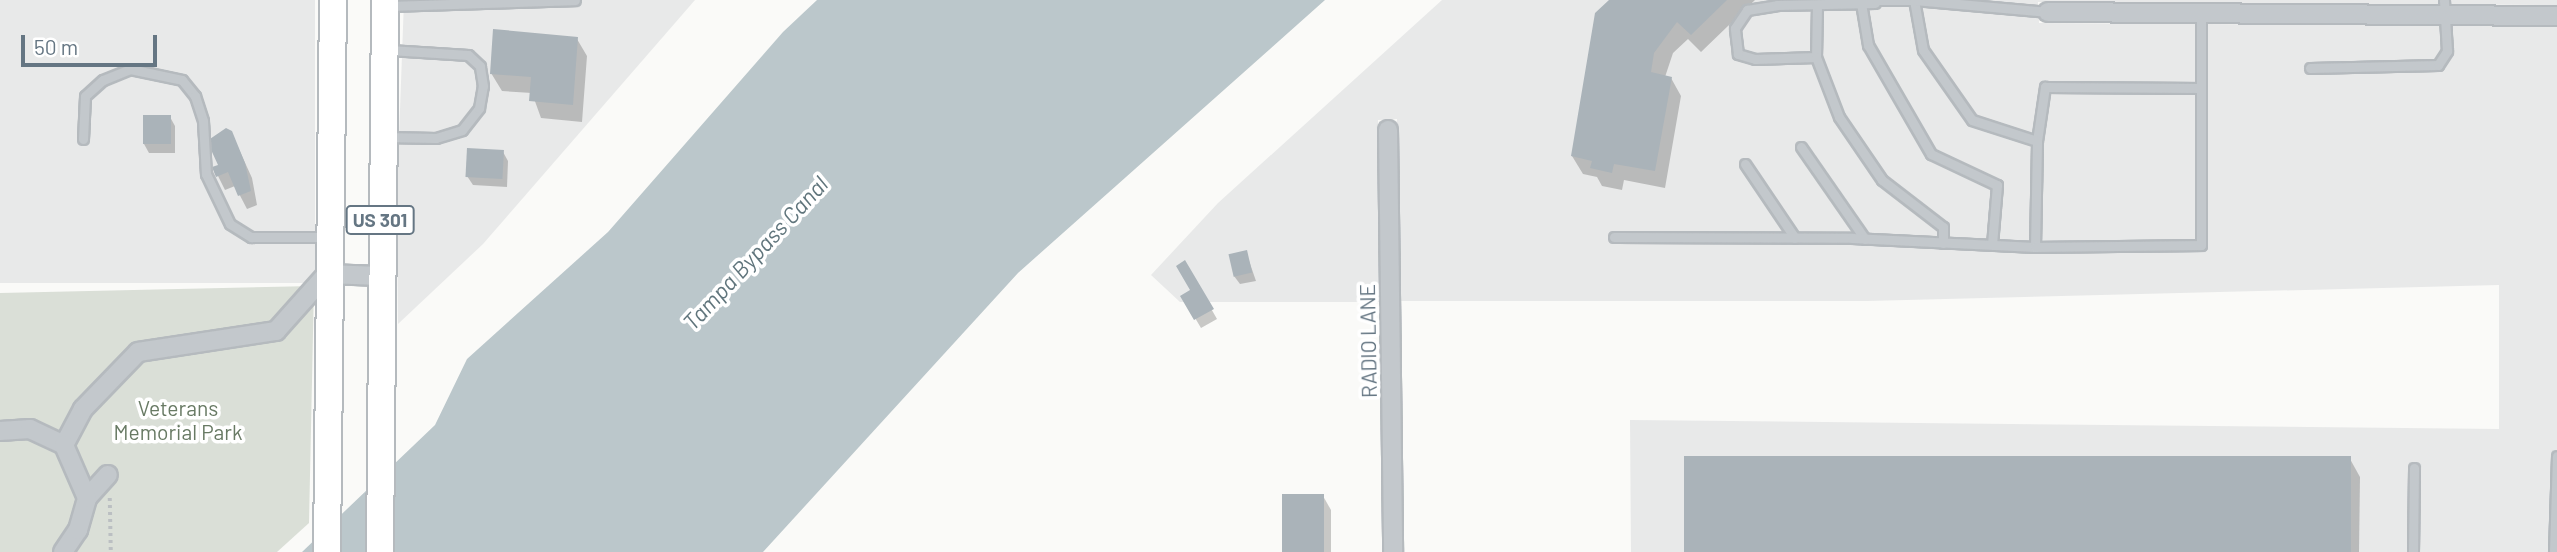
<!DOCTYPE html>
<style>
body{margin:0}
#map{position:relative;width:2557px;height:552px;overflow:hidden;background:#fafaf8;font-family:Barlow,sans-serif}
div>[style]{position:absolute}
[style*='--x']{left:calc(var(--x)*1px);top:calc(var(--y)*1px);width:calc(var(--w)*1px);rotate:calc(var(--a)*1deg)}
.built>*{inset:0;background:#e8e9e9;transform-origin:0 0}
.green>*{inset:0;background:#dadfd7}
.water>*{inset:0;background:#bbc7cb}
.shadow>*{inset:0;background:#0003}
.building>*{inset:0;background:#aab3b9;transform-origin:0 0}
.path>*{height:3.5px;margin-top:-1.75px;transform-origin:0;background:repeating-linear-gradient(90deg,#bbbfc2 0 3.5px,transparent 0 7px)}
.roads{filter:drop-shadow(2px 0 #b5babe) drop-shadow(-2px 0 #b5babe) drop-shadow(0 2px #b5babe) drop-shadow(0 -2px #b5babe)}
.lane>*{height:9px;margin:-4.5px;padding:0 4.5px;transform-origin:4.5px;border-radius:4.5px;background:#c3c8cc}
.street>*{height:18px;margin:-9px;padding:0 9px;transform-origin:9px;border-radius:9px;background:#c3c8cc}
.primary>*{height:26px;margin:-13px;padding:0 13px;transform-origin:13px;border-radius:13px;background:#fff}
span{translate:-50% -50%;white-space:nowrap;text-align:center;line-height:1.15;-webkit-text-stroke:7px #fff;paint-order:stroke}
.shield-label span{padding:2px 5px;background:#fff;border:2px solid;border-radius:5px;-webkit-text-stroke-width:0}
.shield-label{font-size:19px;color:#657683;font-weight:700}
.street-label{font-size:21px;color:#657683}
.park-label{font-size:21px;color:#687a64}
.water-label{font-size:23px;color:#60757c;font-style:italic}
.scale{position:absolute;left:21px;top:35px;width:136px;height:32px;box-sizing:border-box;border:4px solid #657683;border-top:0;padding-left:9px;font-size:21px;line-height:24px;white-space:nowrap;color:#657683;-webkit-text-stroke:5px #fff;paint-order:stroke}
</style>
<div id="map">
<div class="built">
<div style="left:0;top:0;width:315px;height:283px"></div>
<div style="clip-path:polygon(404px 0,695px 0,483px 244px,398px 324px,397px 192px)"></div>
<div style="clip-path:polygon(1442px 0,2557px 0,2557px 5px,2038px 2px,2039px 23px,2557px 26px,2557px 552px,1631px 552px,1630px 420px,2499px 429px,2499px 285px,1867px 301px,1399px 301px,1397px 119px,1378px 120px,1380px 302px,1180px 302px,1151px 275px,1218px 203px)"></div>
</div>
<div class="green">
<div style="clip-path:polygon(314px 286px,309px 523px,277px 552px,0 552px,0 293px)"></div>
</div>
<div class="water">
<div style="clip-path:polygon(817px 0,1325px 0,1018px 273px,763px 552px,302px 552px,435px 425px,467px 359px,608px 232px,783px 32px)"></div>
</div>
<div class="shadow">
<div style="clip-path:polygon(1612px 0,1755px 0,1701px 52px,1688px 39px,1673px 53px,1665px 77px,1671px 78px,1681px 96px,1665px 188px,1624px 180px,1622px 190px,1602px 186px,1597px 177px,1583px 174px,1572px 156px)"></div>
<div style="clip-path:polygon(577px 39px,587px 56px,582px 122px,541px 118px,532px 93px,502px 91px,491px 73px)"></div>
<div style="clip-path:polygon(170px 117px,175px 126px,175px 153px,149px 153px,144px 144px)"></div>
<div style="clip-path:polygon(231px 132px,252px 178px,257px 205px,247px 209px,235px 186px,225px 190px,214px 168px,220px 166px)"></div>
<div style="clip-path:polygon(503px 152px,508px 161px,507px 187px,473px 185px,467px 176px)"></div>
<div style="clip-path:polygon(1246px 252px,1256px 281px,1240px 284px,1234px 276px)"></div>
<div style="clip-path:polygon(1185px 263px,1217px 319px,1201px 328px,1182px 296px,1192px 291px)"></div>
<div style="clip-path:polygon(2350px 459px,2360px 477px,2359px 552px,1686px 552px)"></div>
<div style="clip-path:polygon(1323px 496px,1331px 510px,1331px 552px,1284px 552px)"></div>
</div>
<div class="building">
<div style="clip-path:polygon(1609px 0,1727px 0,1691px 35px,1677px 22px,1654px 53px,1651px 72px,1672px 77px,1655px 171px,1614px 164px,1612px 173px,1590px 168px,1592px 161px,1571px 156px,1595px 13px)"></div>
<div style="clip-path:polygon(493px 29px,578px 37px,573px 105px,529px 101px,531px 77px,490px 74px)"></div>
<div style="left:143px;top:115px;width:28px;height:29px"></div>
<div style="clip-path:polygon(226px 128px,232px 131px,245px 163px,251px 191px,238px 196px,228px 172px,216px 177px,212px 167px,218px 165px,207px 141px)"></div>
<div style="left:467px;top:148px;width:37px;height:29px;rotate:3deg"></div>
<div style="left:1247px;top:250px;width:23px;height:19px;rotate:77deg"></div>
<div style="clip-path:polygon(1185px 260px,1214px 309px,1194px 320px,1180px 296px,1190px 290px,1176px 266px)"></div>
<div style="left:1684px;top:456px;width:667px;height:96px"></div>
<div style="left:1324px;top:494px;width:58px;height:42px;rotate:90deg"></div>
</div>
<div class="path">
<div style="--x:110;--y:498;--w:54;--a:88.9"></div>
</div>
<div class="roads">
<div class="lane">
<div style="--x:1874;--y:0;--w:40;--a:0"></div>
<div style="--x:1861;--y:3;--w:43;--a:80.5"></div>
<div style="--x:1868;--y:45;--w:126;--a:60"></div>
<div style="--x:1931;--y:154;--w:73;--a:25.2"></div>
<div style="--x:1997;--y:185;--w:60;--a:94.8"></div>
<div style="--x:1817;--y:5;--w:52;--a:91.1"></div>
<div style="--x:1816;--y:57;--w:61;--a:178.1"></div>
<div style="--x:1755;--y:59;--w:18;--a:-164"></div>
<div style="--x:1738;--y:54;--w:26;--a:-97"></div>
<div style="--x:1735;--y:28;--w:22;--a:-56"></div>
<div style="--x:1747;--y:10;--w:30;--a:-9"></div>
<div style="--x:1777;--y:5;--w:98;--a:-1.2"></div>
<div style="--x:386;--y:6;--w:189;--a:-1.8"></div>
<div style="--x:1816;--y:57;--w:64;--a:69"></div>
<div style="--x:1839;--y:117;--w:76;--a:55.7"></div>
<div style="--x:1882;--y:180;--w:77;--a:37.6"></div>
<div style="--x:1943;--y:227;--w:16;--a:90"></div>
<div style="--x:2310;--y:68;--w:128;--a:-1.3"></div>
<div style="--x:2438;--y:65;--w:17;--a:-57"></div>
<div style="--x:2447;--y:51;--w:51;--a:-93.4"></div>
<div style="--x:385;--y:137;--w:51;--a:1.1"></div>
<div style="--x:436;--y:138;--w:27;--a:-17"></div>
<div style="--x:462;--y:130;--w:28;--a:-52"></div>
<div style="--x:479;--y:108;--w:22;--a:-80"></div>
<div style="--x:483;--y:86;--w:20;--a:-99"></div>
<div style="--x:480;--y:66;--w:16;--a:-137"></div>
<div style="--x:468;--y:55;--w:79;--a:-176.4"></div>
<div style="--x:83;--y:139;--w:43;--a:-87.3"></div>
<div style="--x:85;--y:96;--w:24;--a:-42"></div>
<div style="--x:103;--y:80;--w:29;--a:-22"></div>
<div style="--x:130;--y:69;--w:53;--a:11.9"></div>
<div style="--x:182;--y:80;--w:21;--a:51"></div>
<div style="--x:195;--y:96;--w:26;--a:72"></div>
<div style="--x:203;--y:121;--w:53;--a:86.8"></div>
<div style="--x:206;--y:174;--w:55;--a:64.4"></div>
<div style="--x:230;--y:224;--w:25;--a:32"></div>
<div style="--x:251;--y:237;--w:77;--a:0"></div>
<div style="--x:2037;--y:141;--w:55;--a:-81.6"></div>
<div style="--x:2045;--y:87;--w:156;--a:0.4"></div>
<div style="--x:1801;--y:147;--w:112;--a:55.2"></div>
<div style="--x:1745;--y:164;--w:89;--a:56"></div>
<div style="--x:1614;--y:237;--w:238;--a:0.2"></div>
<div style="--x:1852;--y:238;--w:183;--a:2.8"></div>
<div style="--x:2035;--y:247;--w:106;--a:-88.9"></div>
<div style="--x:2037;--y:141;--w:68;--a:-162.1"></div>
<div style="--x:1972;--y:120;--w:85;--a:-125"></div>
<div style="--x:1923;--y:50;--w:51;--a:-100.2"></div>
<div style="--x:1914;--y:0;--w:135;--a:5.1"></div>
<div style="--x:2035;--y:247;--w:166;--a:-0.7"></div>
<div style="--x:2201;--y:245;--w:232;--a:-90"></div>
<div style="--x:2413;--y:552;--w:84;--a:-89.3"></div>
<div style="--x:2554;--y:552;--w:96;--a:-88.2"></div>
</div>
<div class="street">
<div style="--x:2048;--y:12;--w:509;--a:0.45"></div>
<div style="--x:1388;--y:130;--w:422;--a:89.3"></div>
<div style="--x:0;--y:431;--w:30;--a:-4"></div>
<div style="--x:30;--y:429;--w:38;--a:25"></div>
<div style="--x:64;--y:445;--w:41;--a:-62.2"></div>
<div style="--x:83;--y:409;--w:79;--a:-46"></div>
<div style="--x:138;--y:352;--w:140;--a:-8.7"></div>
<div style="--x:276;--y:331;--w:76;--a:-48.2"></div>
<div style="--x:327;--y:274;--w:53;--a:2.2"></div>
<div style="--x:87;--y:498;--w:31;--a:-48"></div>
<div style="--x:63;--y:552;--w:27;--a:-56"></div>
<div style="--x:78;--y:530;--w:33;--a:-74"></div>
<div style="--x:87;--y:498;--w:58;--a:-113.5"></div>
</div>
<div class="primary">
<div style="--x:327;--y:552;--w:552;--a:-89.38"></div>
<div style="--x:380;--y:552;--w:552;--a:-89.48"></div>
</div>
</div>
<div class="shield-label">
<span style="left:380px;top:220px">US 301</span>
</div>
<div class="street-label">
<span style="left:1368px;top:341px;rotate:-91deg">RADIO LANE</span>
</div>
<div class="park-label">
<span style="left:178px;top:420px">Veterans<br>Memorial Park</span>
</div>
<div class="water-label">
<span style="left:755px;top:253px;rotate:-47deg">Tampa Bypass Canal</span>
</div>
<div class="scale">50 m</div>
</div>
